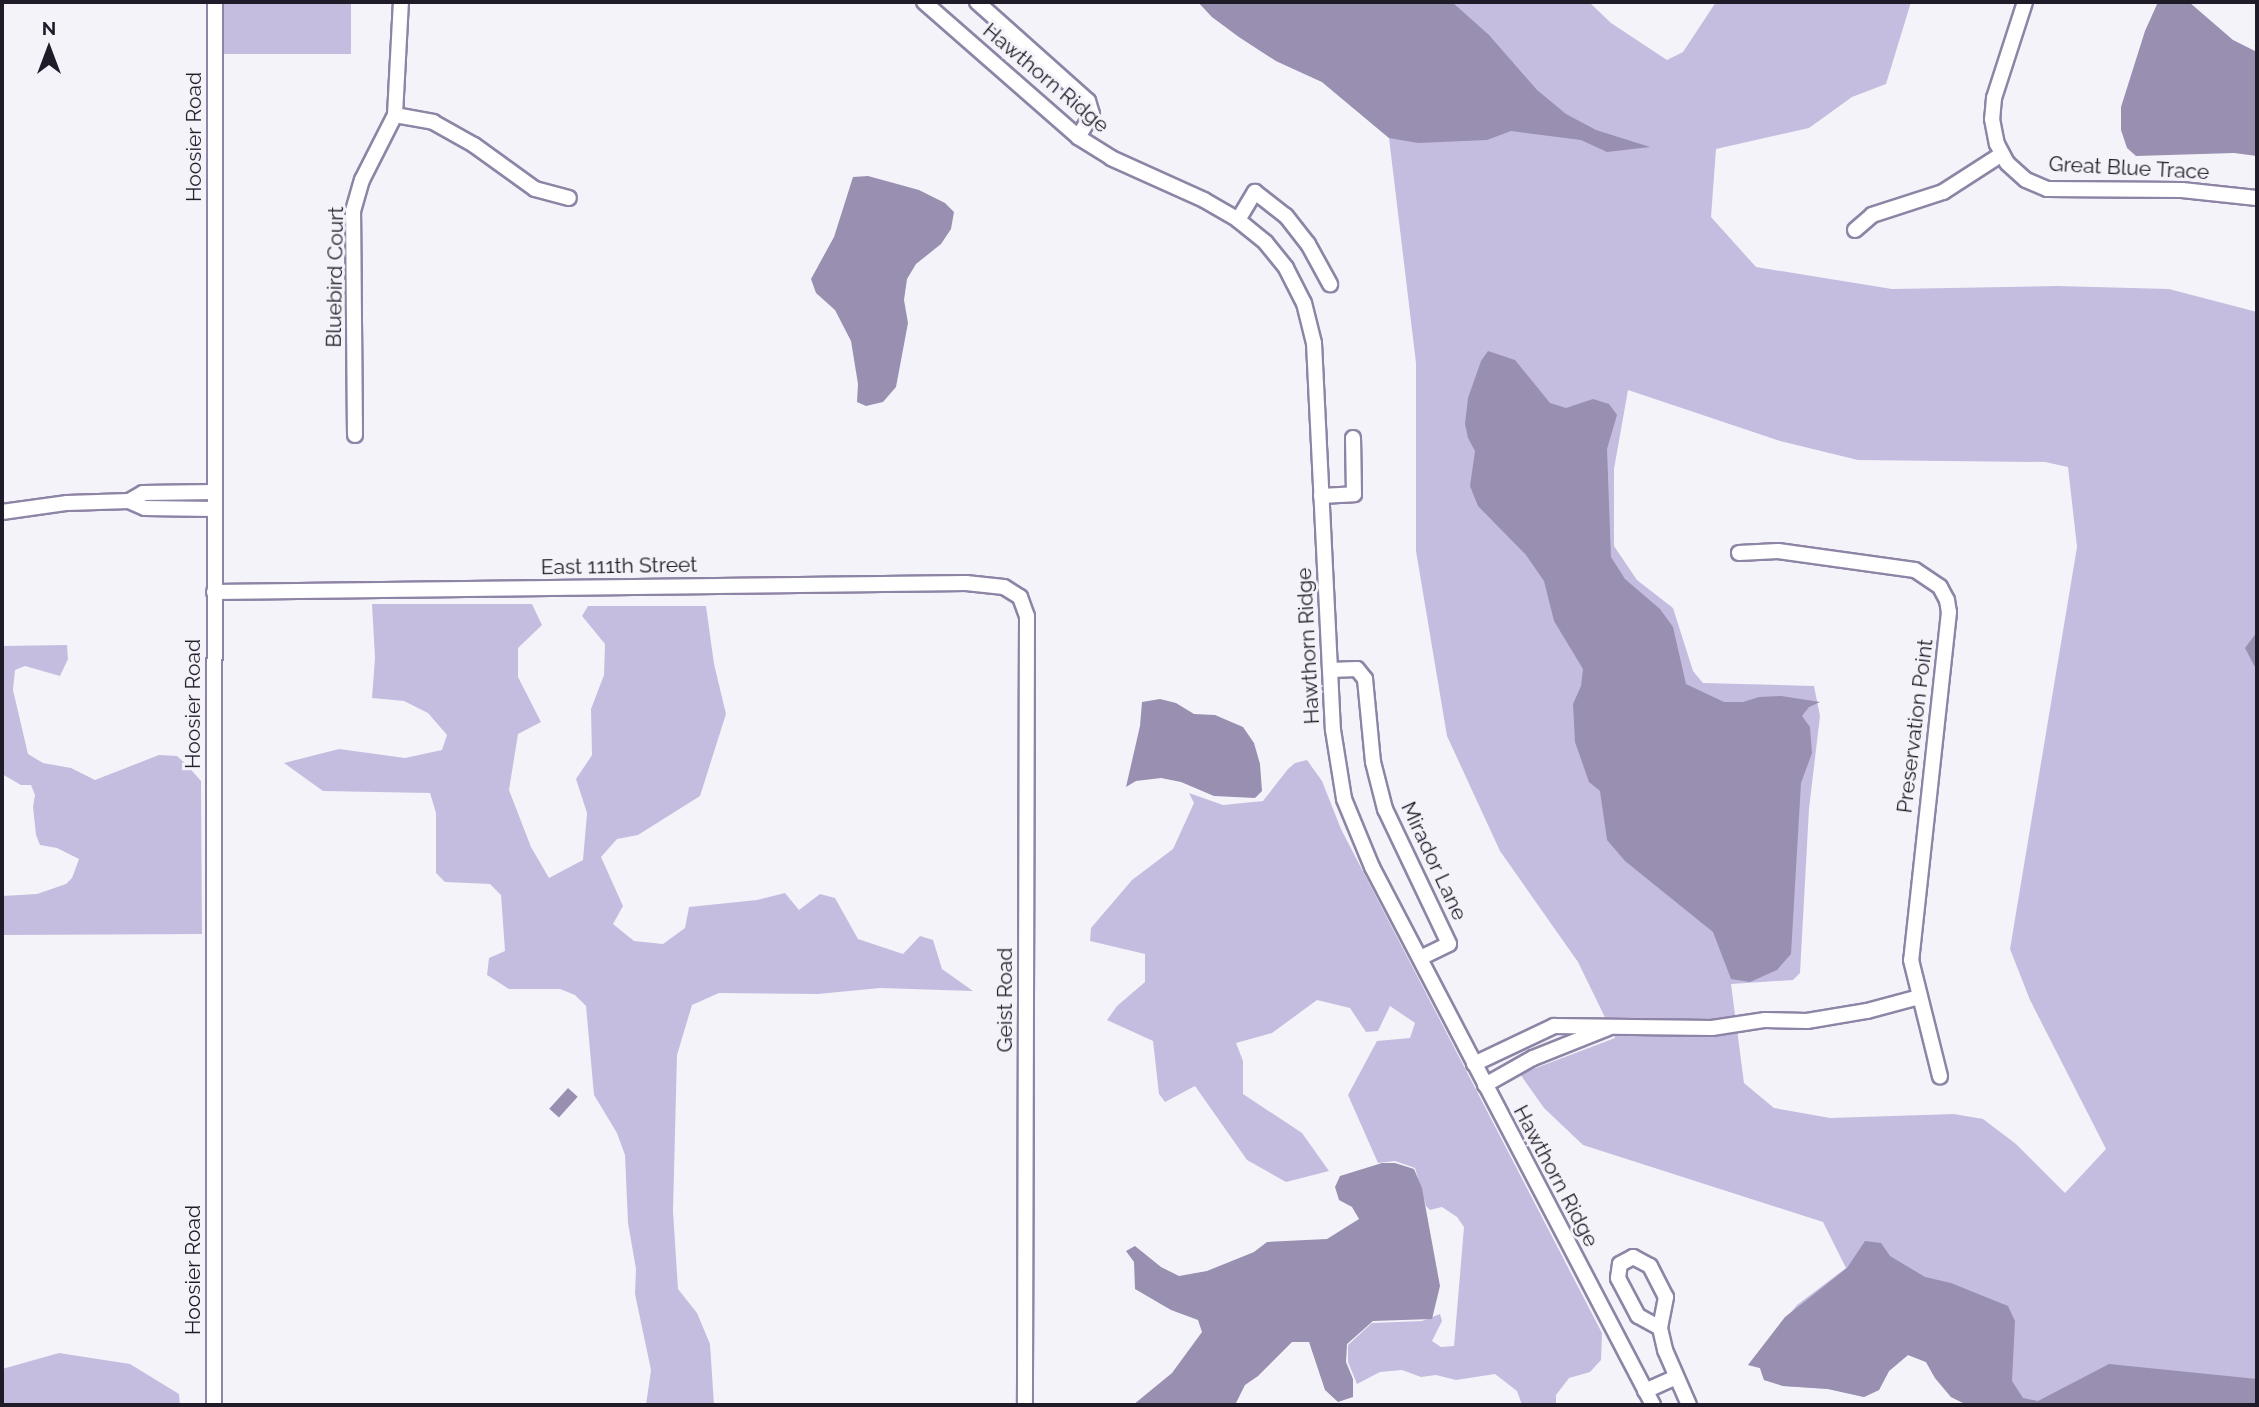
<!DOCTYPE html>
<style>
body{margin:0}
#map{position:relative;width:2259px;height:1407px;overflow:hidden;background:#f5f3fa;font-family:Raleway,sans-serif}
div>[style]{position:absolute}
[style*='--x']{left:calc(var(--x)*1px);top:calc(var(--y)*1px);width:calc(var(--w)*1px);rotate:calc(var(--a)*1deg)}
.green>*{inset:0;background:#c5bddf;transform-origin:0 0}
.water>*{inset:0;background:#988fb1;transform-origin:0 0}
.roads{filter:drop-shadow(2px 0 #8e85a6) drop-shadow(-2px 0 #8e85a6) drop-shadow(0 2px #8e85a6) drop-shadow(0 -2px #8e85a6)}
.minor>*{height:14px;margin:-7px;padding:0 7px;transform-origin:7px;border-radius:7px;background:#fff}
span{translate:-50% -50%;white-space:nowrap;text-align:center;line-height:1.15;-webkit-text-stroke:6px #f5f3fa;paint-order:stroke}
.street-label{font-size:21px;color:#1f1b28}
.frame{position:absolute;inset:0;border:4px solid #1f1b28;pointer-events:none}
.north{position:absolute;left:14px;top:14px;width:70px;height:70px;-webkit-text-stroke:5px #f5f3fa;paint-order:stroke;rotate:0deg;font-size:19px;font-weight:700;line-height:28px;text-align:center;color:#1f1b28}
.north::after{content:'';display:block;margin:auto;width:24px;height:32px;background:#1f1b28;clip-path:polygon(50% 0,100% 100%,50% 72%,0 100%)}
</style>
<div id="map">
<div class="green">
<div style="left:222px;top:2px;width:129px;height:52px"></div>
<div style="clip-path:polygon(evenodd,1198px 2px,1589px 2px,1611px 23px,1667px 60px,1683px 52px,1716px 2px,1911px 2px,1886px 84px,1852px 97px,1809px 128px,1716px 149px,1711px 217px,1756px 267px,1892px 289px,2057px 286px,2169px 289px,2257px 312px,2257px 1405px,1967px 1405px,1951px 1397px,1935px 1378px,1926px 1362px,1908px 1355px,1889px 1371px,1879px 1390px,1864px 1397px,1828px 1389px,1783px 1386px,1764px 1380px,1760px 1368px,1748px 1365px,1797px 1305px,1846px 1268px,1823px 1222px,1583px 1145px,1544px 1108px,1520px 1074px,1615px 1038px,1578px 962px,1500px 851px,1447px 736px,1416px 551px,1416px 363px,1389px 138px,1322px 82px,1276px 61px,1239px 37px,1212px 17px,1198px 2px,1628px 390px,1780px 441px,1858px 460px,2045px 462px,2068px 467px,2077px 547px,2010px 949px,2030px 1000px,2106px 1149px,2065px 1193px,2016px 1144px,1983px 1119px,1954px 1114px,1830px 1118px,1774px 1108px,1744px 1083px,1731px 984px,1793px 980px,1800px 973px,1809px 809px,1820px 716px,1814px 686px,1703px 683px,1693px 671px,1673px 608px,1637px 580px,1614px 546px,1614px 469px,1628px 390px)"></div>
<div style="clip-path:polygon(372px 604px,532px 604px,542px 625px,518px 648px,518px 677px,541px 722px,518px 734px,509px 790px,531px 847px,549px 878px,583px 860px,587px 813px,576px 779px,592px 755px,591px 709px,604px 675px,605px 644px,582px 616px,588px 606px,706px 606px,714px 664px,726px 714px,700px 796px,638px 835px,617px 839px,601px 857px,623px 906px,613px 924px,634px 941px,663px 944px,685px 928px,689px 907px,757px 900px,785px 893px,799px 910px,820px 894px,835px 898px,858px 939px,903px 954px,920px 936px,933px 940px,942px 969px,973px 991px,880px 988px,818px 994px,719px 993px,692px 1005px,677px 1055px,673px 1211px,678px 1289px,697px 1313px,710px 1344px,714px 1405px,646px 1405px,651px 1370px,635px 1294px,636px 1269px,628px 1223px,625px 1155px,617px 1133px,594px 1095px,586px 1006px,575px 995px,560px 989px,509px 989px,487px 975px,489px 958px,505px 951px,501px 895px,490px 884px,445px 882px,436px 873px,436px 813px,430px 793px,323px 791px,284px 763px,339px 749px,405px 758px,442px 750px,447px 735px,428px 713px,404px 701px,372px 698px,375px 658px)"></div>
<div style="clip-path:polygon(67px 645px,68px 659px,60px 676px,25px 666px,15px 670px,13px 690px,28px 754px,43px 763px,71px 768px,95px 780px,159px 755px,177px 756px,187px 765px,201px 781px,202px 934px,2px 935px,2px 896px,37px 894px,66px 884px,72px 878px,79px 859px,57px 848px,40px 845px,36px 835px,33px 807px,35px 795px,31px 785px,21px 785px,2px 774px,2px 646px)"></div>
<div style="clip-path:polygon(1307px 760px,1322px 781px,1341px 829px,1602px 1333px,1601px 1360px,1590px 1372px,1569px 1378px,1556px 1395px,1556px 1404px,1522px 1405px,1517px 1391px,1495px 1374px,1456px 1380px,1436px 1375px,1421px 1377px,1402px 1370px,1380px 1372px,1357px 1384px,1348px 1362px,1348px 1345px,1372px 1323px,1422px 1321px,1440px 1314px,1442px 1321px,1432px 1341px,1441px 1347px,1454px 1346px,1464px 1227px,1457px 1217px,1442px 1207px,1430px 1210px,1426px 1206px,1415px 1168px,1395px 1161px,1378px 1163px,1348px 1095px,1377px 1041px,1410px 1038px,1415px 1023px,1390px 1006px,1378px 1031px,1366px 1032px,1350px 1008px,1317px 1000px,1272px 1033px,1236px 1043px,1243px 1061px,1243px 1094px,1302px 1133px,1329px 1171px,1286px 1182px,1247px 1160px,1195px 1086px,1165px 1102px,1159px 1094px,1153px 1041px,1107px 1020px,1117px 1006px,1145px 982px,1145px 954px,1090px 941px,1091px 928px,1132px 880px,1173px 849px,1194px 803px,1189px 793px,1223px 805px,1263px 801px,1288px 769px,1295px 763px)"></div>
<div style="clip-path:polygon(59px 1353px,130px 1364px,179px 1394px,180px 1405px,2px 1405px,2px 1369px)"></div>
</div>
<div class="water">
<div style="clip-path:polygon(1198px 2px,1452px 2px,1489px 35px,1537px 90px,1566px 114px,1596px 130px,1650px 147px,1607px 152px,1581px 140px,1511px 131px,1487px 140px,1418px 143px,1389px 138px,1322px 82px,1276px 61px,1239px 37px,1212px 17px)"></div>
<div style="clip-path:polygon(2158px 2px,2189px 2px,2233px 40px,2257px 52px,2257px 156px,2234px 153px,2136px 156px,2127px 148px,2121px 130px,2121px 107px,2145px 31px)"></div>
<div style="clip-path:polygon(868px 176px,919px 190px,945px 203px,954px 212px,951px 229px,941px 244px,916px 264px,907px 279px,904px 300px,908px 323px,896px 387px,883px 402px,866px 406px,857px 402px,858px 384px,851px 341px,835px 310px,816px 293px,811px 279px,834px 237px,853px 177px)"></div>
<div style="clip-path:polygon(1488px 351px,1515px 360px,1550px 403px,1566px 408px,1593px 399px,1609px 404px,1617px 415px,1607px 449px,1611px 557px,1625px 579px,1660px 609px,1673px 627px,1686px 684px,1724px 702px,1743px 702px,1759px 697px,1781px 696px,1820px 702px,1809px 707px,1802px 716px,1810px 727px,1812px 753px,1801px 783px,1791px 954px,1777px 970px,1750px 982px,1731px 979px,1713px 932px,1625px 861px,1607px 840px,1600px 791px,1589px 782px,1575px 742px,1573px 704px,1581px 686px,1583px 669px,1554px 621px,1544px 581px,1526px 555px,1478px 506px,1470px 486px,1475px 451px,1468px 438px,1465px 424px,1468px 398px,1481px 361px)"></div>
<div style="clip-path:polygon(2257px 632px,2257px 671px,2245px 648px)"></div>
<div style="clip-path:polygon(1160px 699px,1176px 703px,1194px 714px,1215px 715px,1243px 727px,1254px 743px,1260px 764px,1262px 791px,1255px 798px,1214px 796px,1181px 782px,1161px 778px,1136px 781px,1126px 787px,1140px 726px,1142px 702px)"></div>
<div style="left:568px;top:1088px;width:13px;height:28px;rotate:42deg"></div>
<div style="clip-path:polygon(1382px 1163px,1395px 1163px,1414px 1169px,1422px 1188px,1440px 1286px,1432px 1319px,1373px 1321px,1347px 1344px,1346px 1362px,1353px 1379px,1353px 1397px,1338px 1402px,1325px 1390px,1309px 1342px,1292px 1342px,1258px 1376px,1245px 1385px,1235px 1405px,1133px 1405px,1172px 1373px,1202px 1332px,1198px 1320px,1171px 1310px,1135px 1289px,1134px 1262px,1126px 1251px,1135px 1246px,1161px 1267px,1179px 1276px,1207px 1271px,1254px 1252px,1267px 1242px,1327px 1239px,1359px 1219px,1352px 1207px,1339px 1200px,1335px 1187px,1340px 1176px)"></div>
<div style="clip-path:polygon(1865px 1241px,1881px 1243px,1890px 1256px,1925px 1277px,1951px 1283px,2008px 1306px,2015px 1321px,2012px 1381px,2023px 1398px,2038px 1401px,2109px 1364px,2257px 1379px,2257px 1405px,1967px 1405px,1951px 1397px,1935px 1378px,1926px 1362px,1908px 1355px,1889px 1371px,1879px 1390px,1864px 1397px,1828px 1389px,1783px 1386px,1764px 1380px,1760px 1368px,1748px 1365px,1785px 1317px,1847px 1268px)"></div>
</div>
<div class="roads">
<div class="minor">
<div style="--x:924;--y:2;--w:205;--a:41.2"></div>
<div style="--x:1078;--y:137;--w:39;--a:32"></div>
<div style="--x:1111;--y:158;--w:102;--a:24.3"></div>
<div style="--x:1204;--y:200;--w:39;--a:30"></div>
<div style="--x:1238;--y:220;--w:36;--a:39"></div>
<div style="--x:1266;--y:243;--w:32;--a:51"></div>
<div style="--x:1286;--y:268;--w:39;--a:63"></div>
<div style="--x:1304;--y:303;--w:41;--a:76"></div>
<div style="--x:1314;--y:343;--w:387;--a:87.2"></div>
<div style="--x:1333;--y:730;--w:70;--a:80.9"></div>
<div style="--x:1344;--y:799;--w:74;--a:67.6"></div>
<div style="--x:1372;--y:867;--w:607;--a:62.42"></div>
<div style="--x:977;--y:2;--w:149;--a:41.7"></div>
<div style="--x:1088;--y:101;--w:14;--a:73"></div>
<div style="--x:1092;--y:114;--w:27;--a:121"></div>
<div style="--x:2025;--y:2;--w:101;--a:107.9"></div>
<div style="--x:1994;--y:98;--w:21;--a:95"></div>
<div style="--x:1992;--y:119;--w:25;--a:79"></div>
<div style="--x:1997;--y:144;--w:21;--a:62"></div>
<div style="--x:2007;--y:163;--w:25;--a:42"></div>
<div style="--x:2026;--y:180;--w:23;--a:23"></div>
<div style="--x:2047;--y:189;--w:135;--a:0.4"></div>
<div style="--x:2182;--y:190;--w:75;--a:6.1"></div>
<div style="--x:395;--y:115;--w:39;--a:10"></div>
<div style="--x:433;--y:122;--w:47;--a:29.3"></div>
<div style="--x:474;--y:145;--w:75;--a:35.8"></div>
<div style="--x:535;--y:189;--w:35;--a:15"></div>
<div style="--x:1238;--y:220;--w:33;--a:-59"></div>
<div style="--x:1255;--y:192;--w:39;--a:38"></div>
<div style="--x:1286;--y:216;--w:36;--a:52"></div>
<div style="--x:1308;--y:244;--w:46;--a:61.2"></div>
<div style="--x:1855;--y:230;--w:23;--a:-41"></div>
<div style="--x:1872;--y:215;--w:75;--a:-17.9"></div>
<div style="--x:1943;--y:192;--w:70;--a:-32.8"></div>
<div style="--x:355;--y:435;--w:224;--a:-90.5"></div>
<div style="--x:353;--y:211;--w:32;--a:-74"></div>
<div style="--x:362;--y:180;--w:73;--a:-63.1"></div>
<div style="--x:395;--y:115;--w:113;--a:-87"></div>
<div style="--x:1321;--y:496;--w:33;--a:-3"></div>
<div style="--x:1354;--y:494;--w:56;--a:-91"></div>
<div style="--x:129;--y:501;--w:16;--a:-30"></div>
<div style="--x:143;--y:493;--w:71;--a:-0.8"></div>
<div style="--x:2;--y:512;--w:66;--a:-7.9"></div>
<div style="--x:67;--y:503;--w:62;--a:-1.8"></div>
<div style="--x:129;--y:501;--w:17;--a:24"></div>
<div style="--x:145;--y:508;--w:69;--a:0.8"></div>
<div style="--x:1739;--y:553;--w:39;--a:-3"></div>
<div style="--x:1778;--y:551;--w:138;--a:7.9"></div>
<div style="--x:1915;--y:570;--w:30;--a:34"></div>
<div style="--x:1940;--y:587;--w:15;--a:62"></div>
<div style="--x:1947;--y:600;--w:12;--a:81"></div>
<div style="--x:1949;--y:612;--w:350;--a:96.2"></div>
<div style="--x:1911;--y:960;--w:120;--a:76"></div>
<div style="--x:214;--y:592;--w:752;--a:-0.69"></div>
<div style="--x:966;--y:583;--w:38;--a:6"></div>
<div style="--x:1004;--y:587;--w:19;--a:32"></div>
<div style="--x:1020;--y:597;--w:20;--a:70"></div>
<div style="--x:1027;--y:616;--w:789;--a:90.15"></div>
<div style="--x:1330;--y:670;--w:27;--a:-2"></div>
<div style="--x:1357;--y:669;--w:13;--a:51"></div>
<div style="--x:1365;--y:679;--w:83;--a:84.5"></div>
<div style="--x:1373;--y:762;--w:49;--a:75.7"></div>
<div style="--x:1385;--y:809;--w:149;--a:64.6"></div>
<div style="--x:1449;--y:944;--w:32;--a:154"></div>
<div style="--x:1474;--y:1064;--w:89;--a:-25.4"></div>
<div style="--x:1554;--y:1026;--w:158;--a:0.7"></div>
<div style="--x:1712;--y:1028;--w:54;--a:-8.6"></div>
<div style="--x:1765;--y:1020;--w:42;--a:1.4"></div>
<div style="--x:1807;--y:1021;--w:61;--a:-9.5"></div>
<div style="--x:1867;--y:1011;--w:54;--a:-15.1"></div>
<div style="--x:1485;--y:1085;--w:55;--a:-29.4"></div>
<div style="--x:1533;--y:1058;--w:81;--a:-21.8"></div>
<div style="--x:1633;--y:1257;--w:19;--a:28"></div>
<div style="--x:1650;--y:1266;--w:35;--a:63"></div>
<div style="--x:1666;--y:1297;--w:32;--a:101"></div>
<div style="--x:1660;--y:1328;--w:25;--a:-151"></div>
<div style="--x:1638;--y:1316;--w:43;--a:-117.8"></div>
<div style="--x:1618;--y:1278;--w:14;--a:-82"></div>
<div style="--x:1620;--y:1264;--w:15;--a:-28"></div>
<div style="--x:1660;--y:1328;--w:23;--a:77"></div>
<div style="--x:1665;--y:1350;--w:60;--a:66.4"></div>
<div style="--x:1645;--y:1391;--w:34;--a:-24"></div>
<div style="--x:214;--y:1405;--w:1403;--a:-89.96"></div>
</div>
</div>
<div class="street-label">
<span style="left:1046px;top:78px;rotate:40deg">Hawthorn Ridge</span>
<span style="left:194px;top:137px;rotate:-90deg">Hoosier Road</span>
<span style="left:2129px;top:168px;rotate:3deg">Great Blue Trace</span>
<span style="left:335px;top:277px;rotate:-89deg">Bluebird Court</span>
<span style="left:619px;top:566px;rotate:-1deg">East 111th Street</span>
<span style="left:1308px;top:646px;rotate:-93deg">Hawthorn Ridge</span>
<span style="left:193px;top:704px;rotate:-90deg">Hoosier Road</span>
<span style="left:1915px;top:726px;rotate:-83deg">Preservation Point</span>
<span style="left:1434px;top:861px;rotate:65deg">Mirador Lane</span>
<span style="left:1005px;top:1000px;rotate:-90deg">Geist Road</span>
<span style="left:1556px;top:1176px;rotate:62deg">Hawthorn Ridge</span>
<span style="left:193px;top:1270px;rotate:-90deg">Hoosier Road</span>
</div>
<div class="frame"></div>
<div class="north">N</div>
</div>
